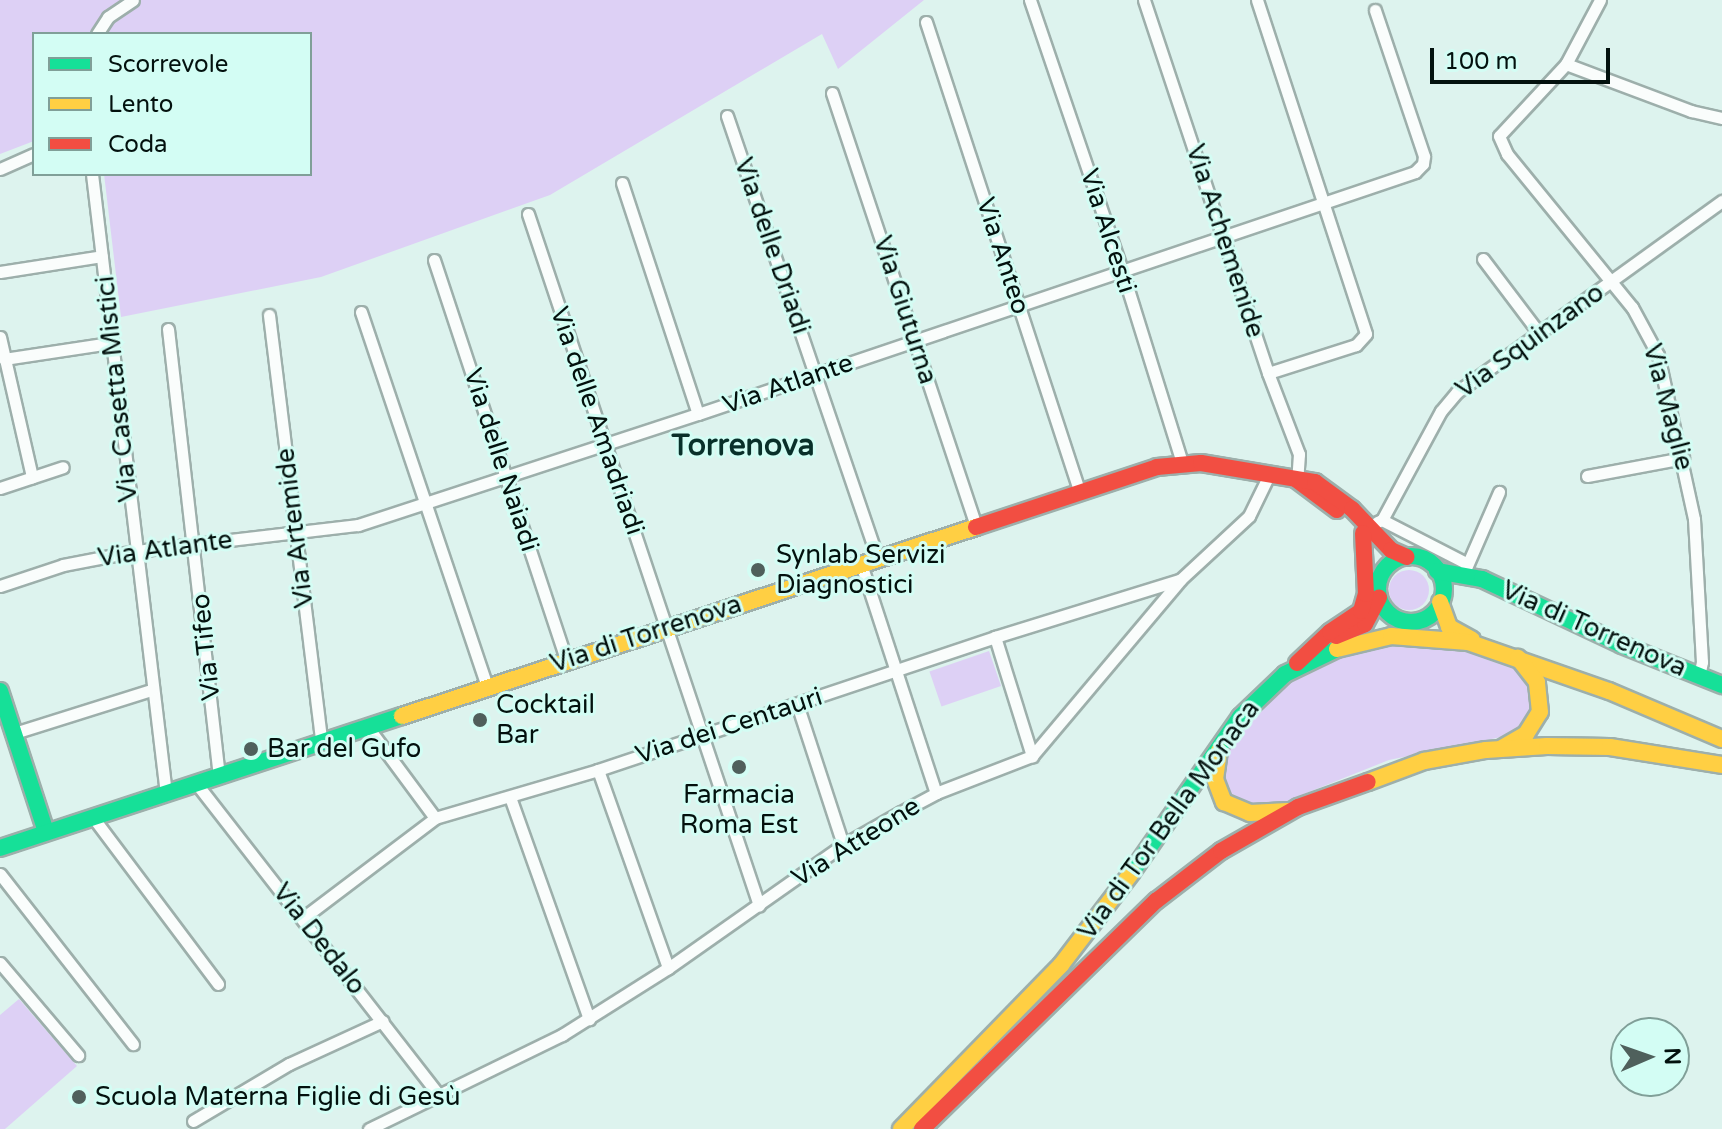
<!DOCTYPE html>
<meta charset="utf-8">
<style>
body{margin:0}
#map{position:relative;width:1722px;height:1129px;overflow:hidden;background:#ddf3ee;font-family:"Varela Round",sans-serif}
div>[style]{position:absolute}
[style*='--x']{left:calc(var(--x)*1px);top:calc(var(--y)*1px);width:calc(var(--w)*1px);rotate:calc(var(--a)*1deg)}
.green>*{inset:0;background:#ddd0f5;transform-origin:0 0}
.round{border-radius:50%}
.roads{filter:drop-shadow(2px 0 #9dafab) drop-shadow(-2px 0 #9dafab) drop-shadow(0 2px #9dafab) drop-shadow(0 -2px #9dafab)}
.street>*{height:11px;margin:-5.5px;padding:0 5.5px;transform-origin:5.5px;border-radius:5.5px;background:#fafdfc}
.fast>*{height:16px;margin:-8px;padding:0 8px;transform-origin:8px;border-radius:8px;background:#16e098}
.fast>.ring{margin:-8px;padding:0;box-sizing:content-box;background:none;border:16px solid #16e098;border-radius:50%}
.slow>*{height:16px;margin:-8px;padding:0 8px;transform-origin:8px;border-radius:8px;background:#ffcf43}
.jam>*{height:16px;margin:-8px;padding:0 8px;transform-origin:8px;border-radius:8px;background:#f24e42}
.dots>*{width:22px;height:22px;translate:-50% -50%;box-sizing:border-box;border:4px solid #d3fdf4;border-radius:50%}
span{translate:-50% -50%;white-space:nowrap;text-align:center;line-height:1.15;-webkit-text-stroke:6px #d3fdf4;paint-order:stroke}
.street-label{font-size:26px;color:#03110e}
.poi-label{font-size:26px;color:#03110e}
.left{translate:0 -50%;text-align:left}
.quarter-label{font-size:30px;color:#09302a;font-weight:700}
.legend{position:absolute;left:32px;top:32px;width:280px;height:144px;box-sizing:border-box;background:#d3fdf4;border:2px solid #809f98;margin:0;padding:10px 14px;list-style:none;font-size:24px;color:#03110e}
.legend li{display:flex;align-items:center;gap:16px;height:40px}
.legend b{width:40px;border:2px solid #809f98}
.north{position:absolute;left:1610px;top:1017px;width:80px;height:80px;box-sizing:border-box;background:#d3fdf4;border:2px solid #809f98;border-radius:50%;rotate:88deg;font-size:22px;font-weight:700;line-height:32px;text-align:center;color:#03110e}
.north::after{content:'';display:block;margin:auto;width:28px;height:36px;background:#4f605c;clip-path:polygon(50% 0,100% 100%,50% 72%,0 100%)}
.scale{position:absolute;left:1430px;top:48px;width:180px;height:36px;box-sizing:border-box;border:4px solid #03110e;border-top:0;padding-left:10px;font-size:24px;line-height:28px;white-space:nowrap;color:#03110e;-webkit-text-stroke:6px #d3fdf4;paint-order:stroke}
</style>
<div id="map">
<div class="green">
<div style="clip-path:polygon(0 0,924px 0,838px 69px,822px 34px,550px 195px,321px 277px,121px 317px,104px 174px,310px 174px,310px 34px,34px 34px,34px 141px,0 154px)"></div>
<div class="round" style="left:1389px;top:570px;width:40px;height:40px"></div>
<div style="clip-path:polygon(1384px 643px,1467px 649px,1519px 669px,1527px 677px,1536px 705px,1516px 734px,1389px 760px,1266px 809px,1229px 800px,1220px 770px,1234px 734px,1291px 680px,1337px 654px)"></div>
<div style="left:989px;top:651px;width:37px;height:63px;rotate:71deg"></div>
<div style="clip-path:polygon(19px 999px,77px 1066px,5px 1129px,0 1129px,0 1015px)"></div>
</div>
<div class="roads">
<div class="street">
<div style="--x:1030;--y:0;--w:285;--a:71.2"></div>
<div style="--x:1122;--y:270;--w:202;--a:72.7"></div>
<div style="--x:1144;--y:0;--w:393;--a:71.6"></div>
<div style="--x:1268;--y:373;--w:87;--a:69.1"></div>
<div style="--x:1299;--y:454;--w:26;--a:94"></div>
<div style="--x:1257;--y:0;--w:351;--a:71.9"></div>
<div style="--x:1366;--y:334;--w:15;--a:132"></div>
<div style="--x:1356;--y:345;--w:92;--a:162.3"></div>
<div style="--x:1600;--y:0;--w:72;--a:118"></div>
<div style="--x:1566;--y:64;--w:98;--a:132.9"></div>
<div style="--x:1499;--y:136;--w:20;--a:66"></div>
<div style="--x:1507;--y:154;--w:198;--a:50.8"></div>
<div style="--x:1632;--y:307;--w:55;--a:61.6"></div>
<div style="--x:1658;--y:355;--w:168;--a:77.6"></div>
<div style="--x:1694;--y:519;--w:143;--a:86.8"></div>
<div style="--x:1702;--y:662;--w:14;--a:102"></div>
<div style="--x:926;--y:22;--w:493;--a:71.9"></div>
<div style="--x:97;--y:34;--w:20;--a:-57"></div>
<div style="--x:108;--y:17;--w:30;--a:-34"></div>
<div style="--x:1566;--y:64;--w:134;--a:20.6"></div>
<div style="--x:1691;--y:111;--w:32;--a:13"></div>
<div style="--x:832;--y:93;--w:457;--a:71.6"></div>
<div style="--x:727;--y:116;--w:468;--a:71.2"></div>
<div style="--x:0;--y:169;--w:37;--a:-24"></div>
<div style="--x:92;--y:174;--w:624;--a:83.19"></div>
<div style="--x:622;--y:183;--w:243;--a:71.8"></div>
<div style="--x:528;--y:214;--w:729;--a:71.52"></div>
<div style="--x:1483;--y:259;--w:93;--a:52.9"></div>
<div style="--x:434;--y:260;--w:421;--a:71.7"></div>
<div style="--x:0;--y:272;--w:103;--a:-8.9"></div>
<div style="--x:361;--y:312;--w:395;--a:71.4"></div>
<div style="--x:269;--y:315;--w:429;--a:83"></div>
<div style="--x:168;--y:329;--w:449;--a:83.5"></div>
<div style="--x:0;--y:337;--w:144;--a:77.1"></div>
<div style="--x:4;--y:359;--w:107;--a:-8.6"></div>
<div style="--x:1587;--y:476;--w:98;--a:-10.6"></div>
<div style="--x:0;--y:488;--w:66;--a:-18.4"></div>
<div style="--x:1382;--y:520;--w:124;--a:-61.6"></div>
<div style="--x:1441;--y:411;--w:25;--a:-50"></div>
<div style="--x:1457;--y:392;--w:327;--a:-35.8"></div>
<div style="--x:1377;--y:522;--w:5;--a:-22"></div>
<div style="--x:1382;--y:520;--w:94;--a:27.1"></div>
<div style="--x:861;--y:564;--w:241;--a:71.9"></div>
<div style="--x:1466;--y:568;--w:83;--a:-66.5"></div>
<div style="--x:0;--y:586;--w:66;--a:-18.4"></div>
<div style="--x:63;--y:565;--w:74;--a:-10.9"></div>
<div style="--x:136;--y:551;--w:224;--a:-6.7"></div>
<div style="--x:358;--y:525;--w:358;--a:-18.1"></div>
<div style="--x:698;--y:414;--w:757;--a:-18.65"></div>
<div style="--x:1415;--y:172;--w:11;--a:-45"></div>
<div style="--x:1423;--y:164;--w:8;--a:-83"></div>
<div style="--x:1424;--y:156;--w:154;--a:-108.6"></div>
<div style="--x:995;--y:637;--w:125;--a:72.7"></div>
<div style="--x:797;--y:704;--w:148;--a:71.9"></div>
<div style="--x:367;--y:726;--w:114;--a:53.5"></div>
<div style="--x:14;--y:733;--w:144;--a:-17.4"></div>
<div style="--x:598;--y:770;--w:210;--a:70.5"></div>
<div style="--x:196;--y:783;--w:397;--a:52.1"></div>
<div style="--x:510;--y:797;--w:236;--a:70.4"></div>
<div style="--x:92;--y:816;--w:210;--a:53.1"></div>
<div style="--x:0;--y:874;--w:216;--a:52"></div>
<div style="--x:303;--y:918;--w:166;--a:-37.1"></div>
<div style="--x:435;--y:818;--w:170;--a:-16.4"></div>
<div style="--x:598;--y:770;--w:419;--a:-18.5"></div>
<div style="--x:995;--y:637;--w:193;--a:-17.2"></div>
<div style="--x:0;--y:963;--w:121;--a:49.7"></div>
<div style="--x:193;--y:1121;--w:112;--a:-30.7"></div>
<div style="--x:289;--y:1064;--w:103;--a:-24.6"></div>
<div style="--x:369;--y:1129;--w:215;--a:-26"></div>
<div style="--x:562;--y:1035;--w:125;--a:-32.3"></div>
<div style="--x:668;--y:968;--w:214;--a:-35.1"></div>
<div style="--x:843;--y:845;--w:67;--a:-29.6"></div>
<div style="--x:901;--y:812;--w:40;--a:-28"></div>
<div style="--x:936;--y:793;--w:103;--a:-21.1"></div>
<div style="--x:1032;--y:756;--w:230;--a:-49.9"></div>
<div style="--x:1180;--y:580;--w:94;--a:-42.8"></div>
<div style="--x:1249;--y:516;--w:46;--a:-64"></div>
</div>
<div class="fast">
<div class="ring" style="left:1378px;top:556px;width:50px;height:50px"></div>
<div style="--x:1437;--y:571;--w:46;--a:10.1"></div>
<div style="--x:1482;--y:579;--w:155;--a:25.2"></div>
<div style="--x:1622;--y:645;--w:108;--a:21.8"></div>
<div style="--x:0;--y:691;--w:148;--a:71.9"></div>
<div style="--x:0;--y:848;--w:423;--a:-18.2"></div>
<div style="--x:1132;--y:872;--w:189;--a:-55.1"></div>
<div style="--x:1240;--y:717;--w:62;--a:-43.7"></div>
<div style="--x:1285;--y:674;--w:58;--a:-25.7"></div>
</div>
<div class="slow">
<div style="--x:1440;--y:602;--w:27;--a:70"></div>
<div style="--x:1449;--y:627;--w:26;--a:29"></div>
<div style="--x:1337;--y:649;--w:56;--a:-13.5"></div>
<div style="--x:1391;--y:636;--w:77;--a:4.5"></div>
<div style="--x:1468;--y:642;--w:149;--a:19.2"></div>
<div style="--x:1609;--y:691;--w:123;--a:23"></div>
<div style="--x:402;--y:716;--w:604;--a:-18.23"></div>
<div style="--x:1502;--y:748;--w:28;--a:-30"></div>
<div style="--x:1526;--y:734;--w:26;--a:-58"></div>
<div style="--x:1540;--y:712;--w:30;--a:-96"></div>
<div style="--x:1537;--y:682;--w:31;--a:-128"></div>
<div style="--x:1219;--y:751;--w:28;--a:98"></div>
<div style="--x:1215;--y:779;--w:25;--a:69"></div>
<div style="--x:1224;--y:802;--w:28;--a:23"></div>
<div style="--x:1250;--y:813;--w:38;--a:-3"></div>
<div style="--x:1368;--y:782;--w:60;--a:-20.6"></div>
<div style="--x:1424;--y:761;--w:63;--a:-10.1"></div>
<div style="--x:1486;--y:750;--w:61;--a:-3.8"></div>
<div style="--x:1547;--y:746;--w:63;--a:0.9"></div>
<div style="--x:1610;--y:747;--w:113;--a:9.1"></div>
<div style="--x:901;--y:1129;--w:229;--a:-45.7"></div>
<div style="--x:1061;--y:965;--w:117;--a:-52.6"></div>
</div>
<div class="jam">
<div style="--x:1297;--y:480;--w:50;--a:36.9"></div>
<div style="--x:976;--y:527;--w:191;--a:-18.3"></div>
<div style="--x:1157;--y:467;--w:44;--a:-5.2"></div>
<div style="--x:1201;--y:463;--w:116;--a:9.5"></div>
<div style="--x:1315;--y:482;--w:46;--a:36.1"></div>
<div style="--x:1352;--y:509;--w:57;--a:46.4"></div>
<div style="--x:1391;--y:550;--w:17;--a:24"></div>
<div style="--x:1336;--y:636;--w:31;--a:-22"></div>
<div style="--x:1365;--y:624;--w:30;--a:-62"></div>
<div style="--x:1297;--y:663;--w:45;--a:-43.2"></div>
<div style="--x:1330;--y:632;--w:37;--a:-34"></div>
<div style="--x:1361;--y:611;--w:18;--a:-74"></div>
<div style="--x:1366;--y:594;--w:61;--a:-92.8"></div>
<div style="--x:922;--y:1129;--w:327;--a:-44.3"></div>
<div style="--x:1156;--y:901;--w:82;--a:-37.6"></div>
<div style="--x:1221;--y:851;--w:89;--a:-29.7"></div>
<div style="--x:1298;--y:807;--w:74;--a:-19.7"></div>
</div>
</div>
<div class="dots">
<div style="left:758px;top:570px;background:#4f605c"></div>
<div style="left:480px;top:720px;background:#4f605c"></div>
<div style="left:251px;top:749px;background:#4f605c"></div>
<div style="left:739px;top:767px;background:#4f605c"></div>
<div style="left:79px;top:1097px;background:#4f605c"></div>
</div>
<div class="street-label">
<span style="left:1108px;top:231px;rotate:72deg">Via Alcesti</span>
<span style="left:1225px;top:241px;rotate:72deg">Via Achemenide</span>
<span style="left:772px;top:246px;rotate:71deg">Via delle Driadi</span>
<span style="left:1003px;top:256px;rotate:72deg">Via Anteo</span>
<span style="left:905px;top:310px;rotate:72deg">Via Giuturna</span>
<span style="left:1530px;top:341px;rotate:-36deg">Via Squinzano</span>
<span style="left:788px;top:384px;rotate:-19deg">Via Atlante</span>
<span style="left:117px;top:389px;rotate:-96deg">Via Casetta Mistici</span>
<span style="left:1668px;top:407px;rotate:75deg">Via Maglie</span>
<span style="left:597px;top:421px;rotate:71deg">Via delle Amadriadi</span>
<span style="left:501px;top:460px;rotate:72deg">Via delle Naiadi</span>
<span style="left:295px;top:528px;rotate:-97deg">Via Artemide</span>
<span style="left:165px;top:549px;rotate:-8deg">Via Atlante</span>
<span style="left:1594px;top:629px;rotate:24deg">Via di Torrenova</span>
<span style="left:646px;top:634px;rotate:-18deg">Via di Torrenova</span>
<span style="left:206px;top:647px;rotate:-96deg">Via Tifeo</span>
<span style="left:729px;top:726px;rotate:-18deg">Via dei Centauri</span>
<span style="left:1169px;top:820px;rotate:-54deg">Via di Tor Bella Monaca</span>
<span style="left:856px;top:842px;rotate:-32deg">Via Atteone</span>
<span style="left:319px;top:939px;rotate:52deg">Via Dedalo</span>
</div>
<div class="poi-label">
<span class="left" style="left:776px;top:570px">Synlab Servizi<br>Diagnostici</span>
<span class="left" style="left:496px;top:720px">Cocktail<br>Bar</span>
<span class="left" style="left:267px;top:749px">Bar del Gufo</span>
<span style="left:739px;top:810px">Farmacia<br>Roma Est</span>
<span class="left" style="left:95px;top:1097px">Scuola Materna Figlie di Gesù</span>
</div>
<div class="quarter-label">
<span style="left:743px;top:446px">Torrenova</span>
</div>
<ul class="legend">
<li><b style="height:10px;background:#16e098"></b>Scorrevole</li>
<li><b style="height:10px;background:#ffcf43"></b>Lento</li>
<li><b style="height:10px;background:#f24e42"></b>Coda</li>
</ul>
<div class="north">N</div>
<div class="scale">100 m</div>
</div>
